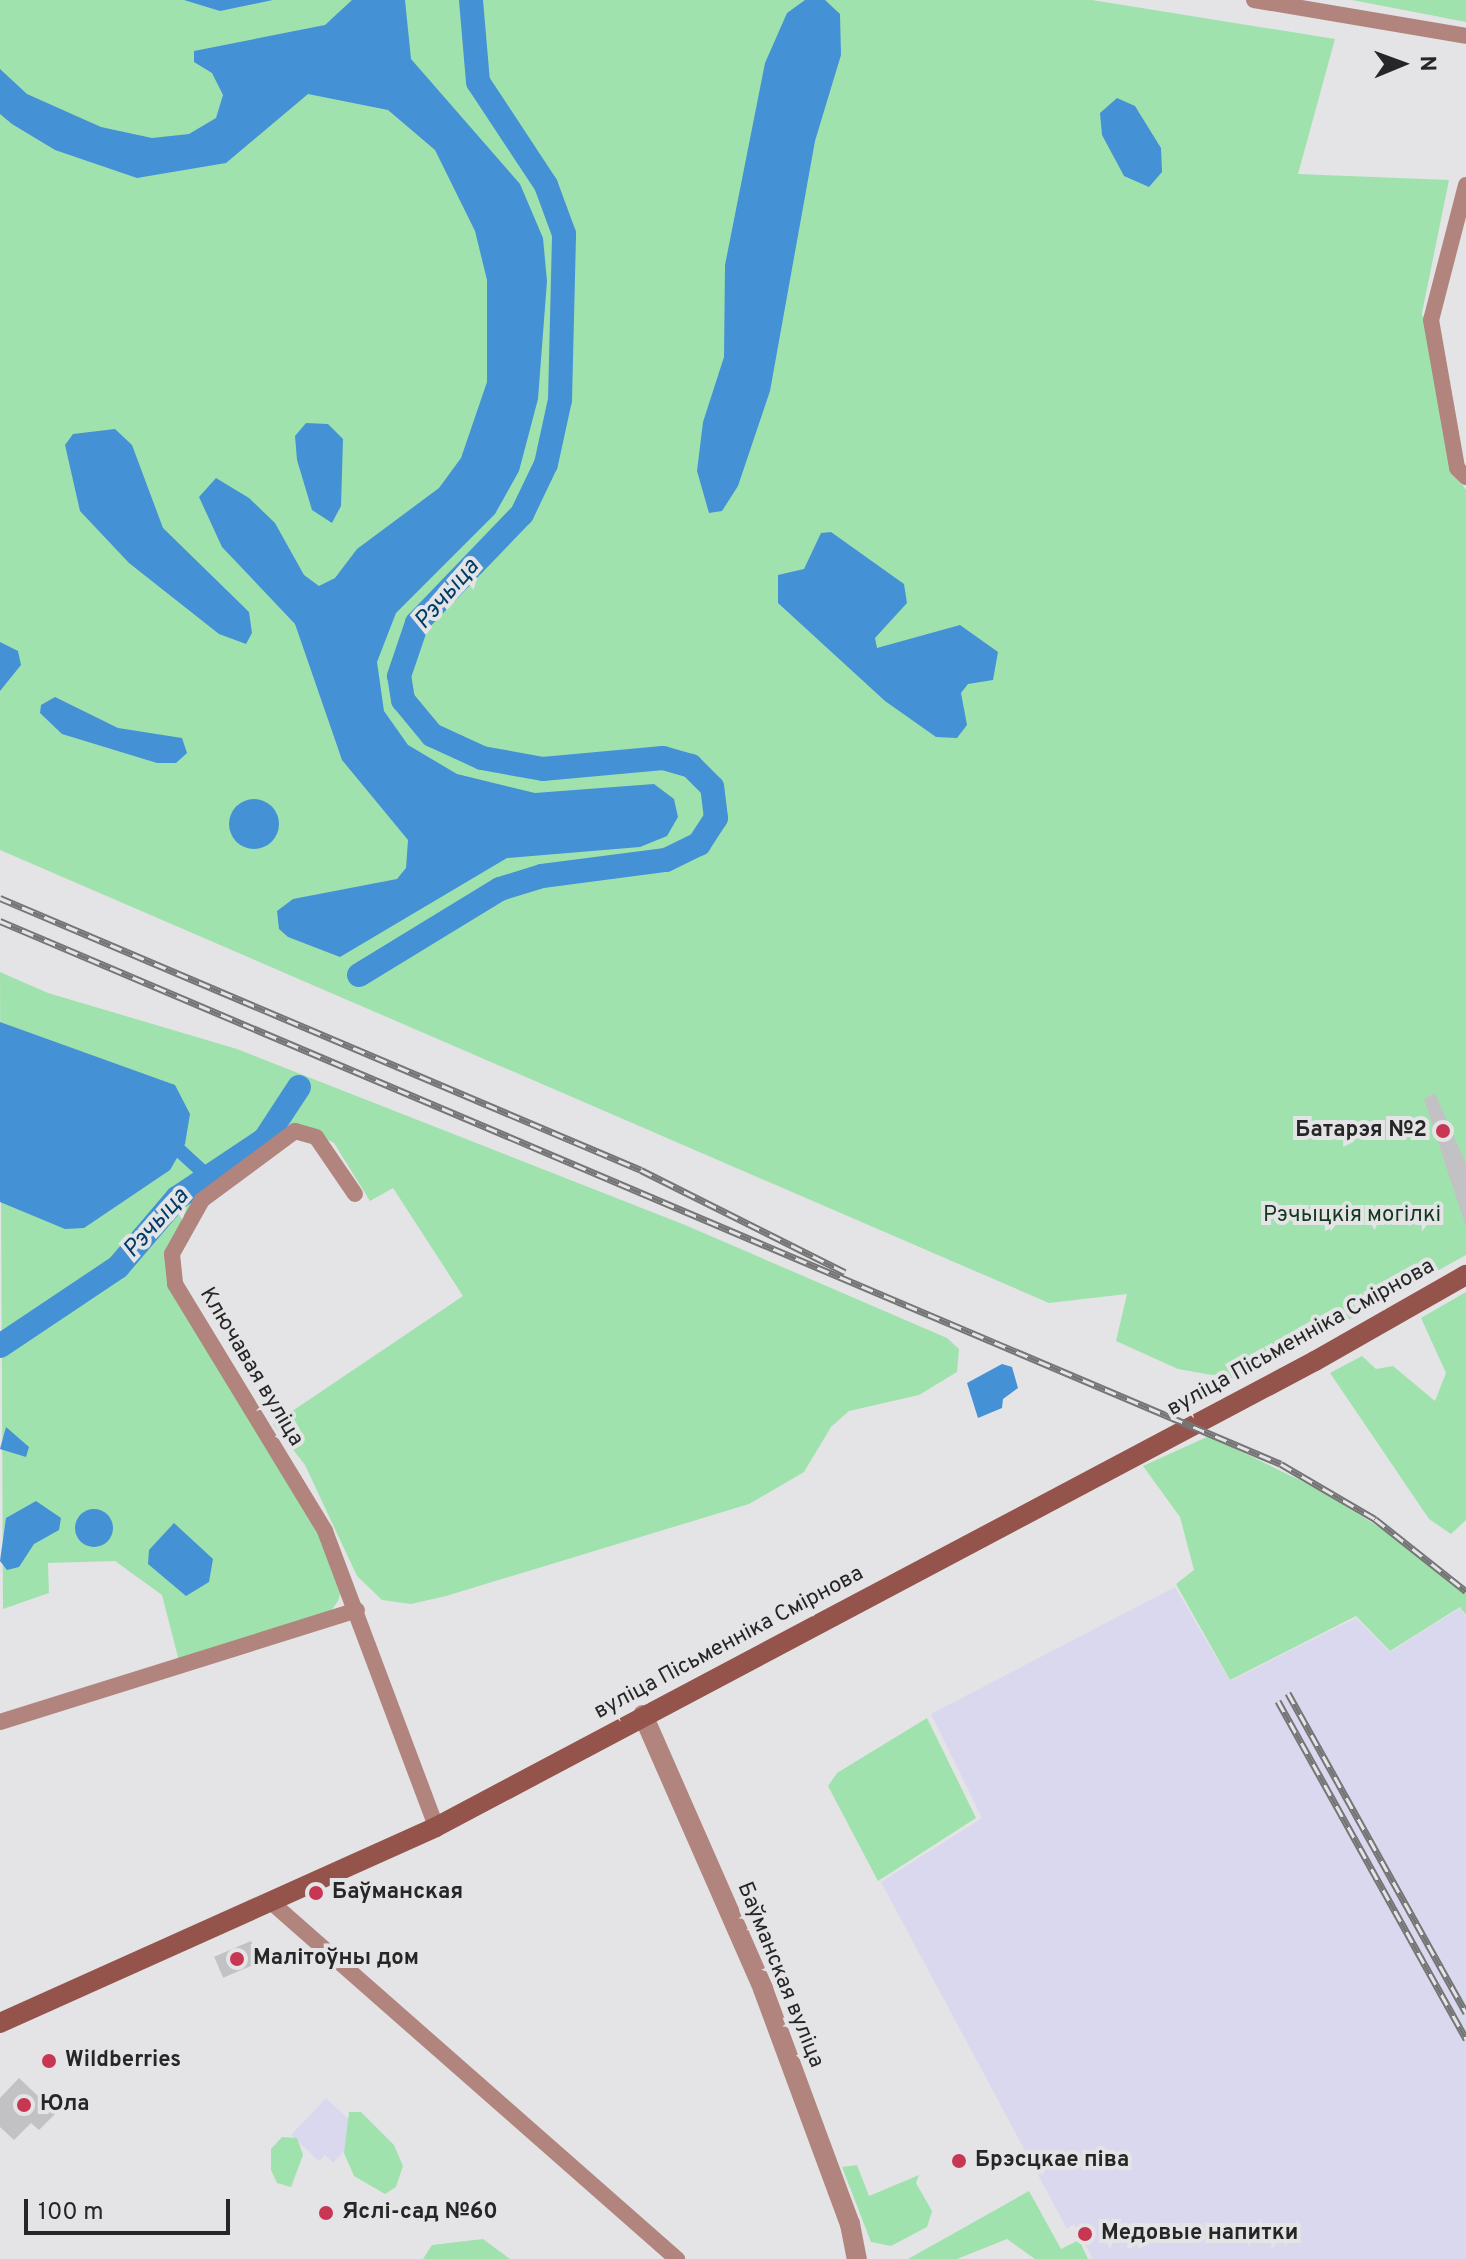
<!DOCTYPE html>
<meta charset="utf-8">
<style>
body{margin:0}
#map{position:relative;width:1466px;height:2259px;overflow:hidden;background:#e4e4e6;font-family:Overpass,sans-serif}
div>[style]{position:absolute}
[style*='--x']{left:calc(var(--x)*1px);top:calc(var(--y)*1px);width:calc(var(--w)*1px);rotate:calc(var(--a)*1deg)}
.industrial>*{inset:0;background:#dad8ee}
.green>*{inset:0;background:#a0e2ae}
.water>*{inset:0;background:#4591d5}
.round{border-radius:50%}
.canal>*{height:14px;margin:-7px;padding:0 7px;transform-origin:7px;border-radius:7px;background:#4591d5}
.river>*{height:24px;margin:-12px;padding:0 12px;transform-origin:12px;border-radius:12px;background:#4591d5}
.building>*{inset:0;background:#c2c2c4;transform-origin:0 0}
.minor>*{height:16px;margin:-8px;padding:0 8px;transform-origin:8px;border-radius:8px;background:#b1847d}
.tertiary>*{height:20px;margin:-10px;padding:0 10px;transform-origin:10px;border-radius:10px;background:#b1847d}
.secondary>*{height:20px;margin:-10px;padding:0 10px;transform-origin:10px;border-radius:10px;background:#94544c}
.rail>*{height:7px;margin-top:-3.5px;transform-origin:0;background:repeating-linear-gradient(90deg,#e4e4e6 0 12px,#757576 0 24px);box-sizing:border-box;border-block:2px solid #757576}
.dots>*{width:22px;height:22px;translate:-50% -50%;box-sizing:border-box;border:4px solid #e4e4e6;border-radius:50%}
span{translate:-50% -50%;white-space:nowrap;text-align:center;line-height:1.15;-webkit-text-stroke:8px #e4e4e6;paint-order:stroke}
.poi-label{font-size:22px;color:#262626;font-weight:700}
.right{translate:-100% -50%;text-align:right}
.left{translate:0 -50%;text-align:left}
.park-label{font-size:22px;color:#13381d}
.street-label{font-size:22px;color:#262626}
.water-label{font-size:24px;color:#003c68;font-style:italic}
.north{position:absolute;left:1362px;top:24px;width:80px;height:80px;-webkit-text-stroke:6px #e4e4e6;paint-order:stroke;rotate:89deg;font-size:22px;font-weight:700;line-height:32px;text-align:center;color:#262626}
.north::after{content:'';display:block;margin:auto;width:28px;height:36px;background:#262626;clip-path:polygon(50% 0,100% 100%,50% 72%,0 100%)}
.scale{position:absolute;left:24px;top:2199px;width:206px;height:36px;box-sizing:border-box;border:4px solid #262626;border-top:0;padding-left:10px;font-size:24px;line-height:28px;white-space:nowrap;color:#262626;-webkit-text-stroke:6px #e4e4e6;paint-order:stroke}
</style>
<div id="map">
<div class="industrial">
<div style="clip-path:polygon(1175px 1587px,1230px 1681px,1356px 1618px,1390px 1652px,1460px 1608px,1466px 1617px,1466px 2259px,1093px 2259px,1074px 2224px,1067px 2229px,881px 1882px,982px 1818px,931px 1714px)"></div>
<div style="clip-path:polygon(326px 2098px,362px 2132px,333px 2163px,325px 2155px,319px 2161px,291px 2135px)"></div>
</div>
<div class="green">
<div style="clip-path:polygon(0 0,1092px 0,1335px 39px,1298px 174px,1449px 180px,1422px 313px,1450px 465px,1466px 490px,1466px 1255px,1240px 1380px,1178px 1369px,1116px 1341px,1127px 1294px,1049px 1303px,0 850px)"></div>
<div style="clip-path:polygon(1352px 0,1466px 0,1466px 22px)"></div>
<div style="clip-path:polygon(0 972px,48px 993px,237px 1049px,685px 1225px,947px 1338px,959px 1349px,957px 1372px,919px 1395px,849px 1411px,831px 1427px,804px 1472px,749px 1504px,446px 1596px,411px 1604px,382px 1600px,357px 1576px,305px 1465px,273px 1424px,463px 1296px,393px 1188px,370px 1201px,334px 1143px,302px 1128px,189px 1208px,174px 1237px,170px 1286px,322px 1541px,341px 1591px,338px 1601px,331px 1611px,179px 1661px,162px 1595px,115px 1561px,48px 1563px,49px 1593px,3px 1609px)"></div>
<div style="clip-path:polygon(1466px 1292px,1466px 1520px,1451px 1534px,1429px 1519px,1330px 1373px,1362px 1356px,1376px 1369px,1393px 1366px,1435px 1401px,1446px 1373px,1421px 1318px)"></div>
<div style="clip-path:polygon(1209px 1436px,1316px 1488px,1413px 1548px,1466px 1591px,1466px 1615px,1460px 1607px,1390px 1651px,1356px 1616px,1230px 1680px,1176px 1584px,1194px 1570px,1180px 1517px,1143px 1466px)"></div>
<div style="clip-path:polygon(927px 1718px,976px 1818px,878px 1881px,828px 1786px,837px 1773px)"></div>
<div style="clip-path:polygon(349px 2112px,361px 2112px,394px 2145px,403px 2166px,396px 2187px,385px 2194px,354px 2176px,344px 2153px)"></div>
<div style="clip-path:polygon(282px 2137px,297px 2138px,303px 2155px,291px 2187px,277px 2183px,271px 2170px,271px 2149px)"></div>
<div style="clip-path:polygon(857px 2165px,869px 2196px,919px 2175px,916px 2183px,932px 2211px,927px 2227px,891px 2246px,871px 2242px,842px 2167px)"></div>
<div style="clip-path:polygon(1029px 2191px,1061px 2249px,1079px 2240px,1088px 2259px,1035px 2259px,1007px 2239px,957px 2259px,908px 2259px)"></div>
<div style="clip-path:polygon(483px 2239px,510px 2259px,423px 2259px,432px 2245px)"></div>
</div>
<div class="water">
<div style="clip-path:polygon(184px 0,273px 0,220px 11px)"></div>
<div style="clip-path:polygon(352px 0,405px 0,411px 59px,520px 184px,543px 238px,547px 281px,538px 399px,519px 471px,495px 514px,396px 613px,377px 662px,384px 711px,408px 745px,457px 774px,535px 793px,654px 784px,674px 799px,678px 817px,667px 836px,640px 847px,507px 858px,340px 957px,288px 937px,279px 929px,277px 911px,293px 899px,397px 879px,406px 868px,408px 840px,342px 760px,295px 624px,222px 547px,199px 497px,216px 478px,249px 498px,275px 523px,304px 575px,319px 586px,335px 578px,357px 549px,439px 488px,461px 458px,487px 382px,487px 280px,475px 231px,435px 150px,388px 110px,308px 94px,226px 163px,137px 178px,55px 150px,12px 124px,0 114px,0 69px,27px 94px,101px 127px,152px 138px,189px 134px,216px 118px,223px 95px,212px 73px,194px 62px,194px 51px,325px 25px)"></div>
<div style="clip-path:polygon(805px 0,825px 0,840px 14px,841px 55px,815px 141px,770px 391px,738px 486px,722px 511px,709px 513px,697px 471px,703px 422px,724px 357px,725px 265px,765px 63px,787px 13px)"></div>
<div style="clip-path:polygon(1117px 98px,1135px 106px,1161px 148px,1162px 172px,1149px 187px,1124px 176px,1102px 135px,1100px 113px)"></div>
<div style="clip-path:polygon(306px 423px,328px 424px,343px 439px,341px 506px,332px 523px,312px 510px,297px 460px,295px 436px)"></div>
<div style="clip-path:polygon(115px 429px,132px 445px,163px 528px,249px 612px,252px 633px,246px 644px,219px 634px,129px 563px,80px 511px,65px 445px,73px 434px)"></div>
<div style="clip-path:polygon(831px 532px,904px 584px,907px 603px,875px 638px,877px 648px,960px 625px,998px 652px,993px 680px,968px 684px,961px 693px,967px 725px,957px 738px,936px 737px,885px 701px,778px 603px,778px 575px,804px 569px,821px 533px)"></div>
<div style="clip-path:polygon(0 642px,18px 651px,21px 665px,0 691px)"></div>
<div style="clip-path:polygon(55px 697px,118px 728px,182px 738px,187px 753px,176px 763px,157px 763px,62px 734px,40px 713px,41px 705px)"></div>
<div class="round" style="left:229px;top:799px;width:50px;height:50px"></div>
<div style="clip-path:polygon(0 1022px,175px 1085px,190px 1114px,185px 1144px,170px 1170px,84px 1228px,65px 1229px,0 1202px)"></div>
<div style="clip-path:polygon(1002px 1364px,1012px 1367px,1018px 1388px,1003px 1399px,1002px 1408px,978px 1418px,967px 1383px)"></div>
<div style="clip-path:polygon(6px 1427px,29px 1447px,26px 1457px,0 1449px)"></div>
<div style="clip-path:polygon(36px 1501px,61px 1518px,59px 1530px,34px 1544px,19px 1567px,7px 1570px,0 1561px,6px 1518px)"></div>
<div class="round" style="left:75px;top:1509px;width:38px;height:38px"></div>
<div style="clip-path:polygon(174px 1523px,213px 1559px,209px 1582px,186px 1596px,148px 1564px,149px 1550px)"></div>
</div>
<div class="canal">
<div style="--x:167;--y:1139;--w:52;--a:42.6"></div>
</div>
<div class="river">
<div style="--x:359;--y:975;--w:165;--a:-31.4"></div>
<div style="--x:500;--y:889;--w:44;--a:-17.2"></div>
<div style="--x:542;--y:876;--w:125;--a:-7.4"></div>
<div style="--x:666;--y:860;--w:37;--a:-26"></div>
<div style="--x:699;--y:844;--w:31;--a:-57"></div>
<div style="--x:716;--y:818;--w:31;--a:-97"></div>
<div style="--x:712;--y:787;--w:30;--a:-135"></div>
<div style="--x:691;--y:766;--w:29;--a:-164"></div>
<div style="--x:663;--y:758;--w:121;--a:174.8"></div>
<div style="--x:543;--y:769;--w:62;--a:-169.8"></div>
<div style="--x:482;--y:758;--w:55;--a:-155.3"></div>
<div style="--x:432;--y:735;--w:45;--a:-129.6"></div>
<div style="--x:403;--y:700;--w:24;--a:-99"></div>
<div style="--x:399;--y:676;--w:56;--a:-71.2"></div>
<div style="--x:417;--y:623;--w:151;--a:-46.1"></div>
<div style="--x:522;--y:514;--w:55;--a:-64.4"></div>
<div style="--x:546;--y:464;--w:66;--a:-77.7"></div>
<div style="--x:560;--y:400;--w:166;--a:-88.6"></div>
<div style="--x:564;--y:234;--w:52;--a:-110.2"></div>
<div style="--x:546;--y:185;--w:123;--a:-123.4"></div>
<div style="--x:478;--y:82;--w:82;--a:-94.9"></div>
<div style="--x:0;--y:1346;--w:142;--a:-33.8"></div>
<div style="--x:118;--y:1267;--w:91;--a:-49.5"></div>
<div style="--x:177;--y:1198;--w:106;--a:-33.8"></div>
<div style="--x:265;--y:1139;--w:62;--a:-56.8"></div>
</div>
<div class="building">
<div style="clip-path:polygon(1435px 1093px,1466px 1164px,1466px 1227px,1424px 1099px)"></div>
<div style="left:251px;top:1941px;width:23px;height:40px;rotate:67deg"></div>
<div style="clip-path:polygon(19px 2078px,56px 2113px,39px 2130px,31px 2123px,14px 2140px,0 2127px,0 2098px)"></div>
</div>
<div class="minor">
<div style="--x:1254;--y:0;--w:215;--a:9.6"></div>
<div style="--x:1466;--y:185;--w:139;--a:104.5"></div>
<div style="--x:1431;--y:320;--w:150;--a:80"></div>
<div style="--x:1457;--y:468;--w:13;--a:45"></div>
<div style="--x:355;--y:1194;--w:69;--a:-124.4"></div>
<div style="--x:316;--y:1137;--w:22;--a:-164"></div>
<div style="--x:295;--y:1131;--w:116;--a:143.4"></div>
<div style="--x:202;--y:1200;--w:62;--a:119.1"></div>
<div style="--x:172;--y:1254;--w:30;--a:84"></div>
<div style="--x:175;--y:1284;--w:289;--a:58.7"></div>
<div style="--x:325;--y:1531;--w:316;--a:69.4"></div>
<div style="--x:0;--y:1722;--w:374;--a:-17.4"></div>
<div style="--x:271;--y:1902;--w:541;--a:41.33"></div>
</div>
<div class="tertiary">
<div style="--x:643;--y:1715;--w:299;--a:66.3"></div>
<div style="--x:763;--y:1989;--w:251;--a:69.7"></div>
<div style="--x:850;--y:2224;--w:36;--a:79"></div>
</div>
<div class="secondary">
<div style="--x:0;--y:2023;--w:478;--a:-24.2"></div>
<div style="--x:436;--y:1827;--w:995;--a:-27.93"></div>
<div style="--x:1315;--y:1361;--w:174;--a:-29.7"></div>
</div>
<div class="rail">
<div style="--x:0;--y:898;--w:696;--a:22.99"></div>
<div style="--x:641;--y:1170;--w:228;--a:26.6"></div>
<div style="--x:0;--y:921;--w:1391;--a:22.97"></div>
<div style="--x:1281;--y:1464;--w:109;--a:30.3"></div>
<div style="--x:1375;--y:1519;--w:116;--a:38.4"></div>
<div style="--x:1288;--y:1693;--w:366;--a:60.9"></div>
<div style="--x:1278;--y:1701;--w:387;--a:60.9"></div>
</div>
<div class="dots">
<div style="left:1443px;top:1131px;background:#c73754"></div>
<div style="left:316px;top:1893px;background:#c73754"></div>
<div style="left:237px;top:1959px;background:#c73754"></div>
<div style="left:49px;top:2061px;background:#c73754"></div>
<div style="left:24px;top:2105px;background:#c73754"></div>
<div style="left:959px;top:2161px;background:#c73754"></div>
<div style="left:326px;top:2213px;background:#c73754"></div>
<div style="left:1085px;top:2234px;background:#c73754"></div>
</div>
<div class="poi-label">
<span class="right" style="left:1427px;top:1131px">Батарэя №2</span>
<span class="left" style="left:332px;top:1893px">Баўманская</span>
<span class="left" style="left:253px;top:1959px">Малітоўны дом</span>
<span class="left" style="left:65px;top:2061px">Wildberries</span>
<span class="left" style="left:40px;top:2105px">Юла</span>
<span class="left" style="left:975px;top:2161px">Брэсцкае піва</span>
<span class="left" style="left:342px;top:2213px">Яслі-сад №60</span>
<span class="left" style="left:1101px;top:2234px">Медовые напитки</span>
</div>
<div class="park-label">
<span style="left:1352px;top:1216px">Рэчыцкія могілкі</span>
</div>
<div class="street-label">
<span style="left:1301px;top:1338px;rotate:-29deg">вуліца Пісьменніка Смірнова</span>
<span style="left:251px;top:1367px;rotate:59deg">Ключавая вуліца</span>
<span style="left:729px;top:1643px;rotate:-28deg">вуліца Пісьменніка Смірнова</span>
<span style="left:780px;top:1975px;rotate:68deg">Баўманская вуліца</span>
</div>
<div class="water-label">
<span style="left:448px;top:595px;rotate:-49deg">Рэчыца</span>
<span style="left:157px;top:1224px;rotate:-48deg">Рэчыца</span>
</div>
<div class="north">N</div>
<div class="scale">100 m</div>
</div>
